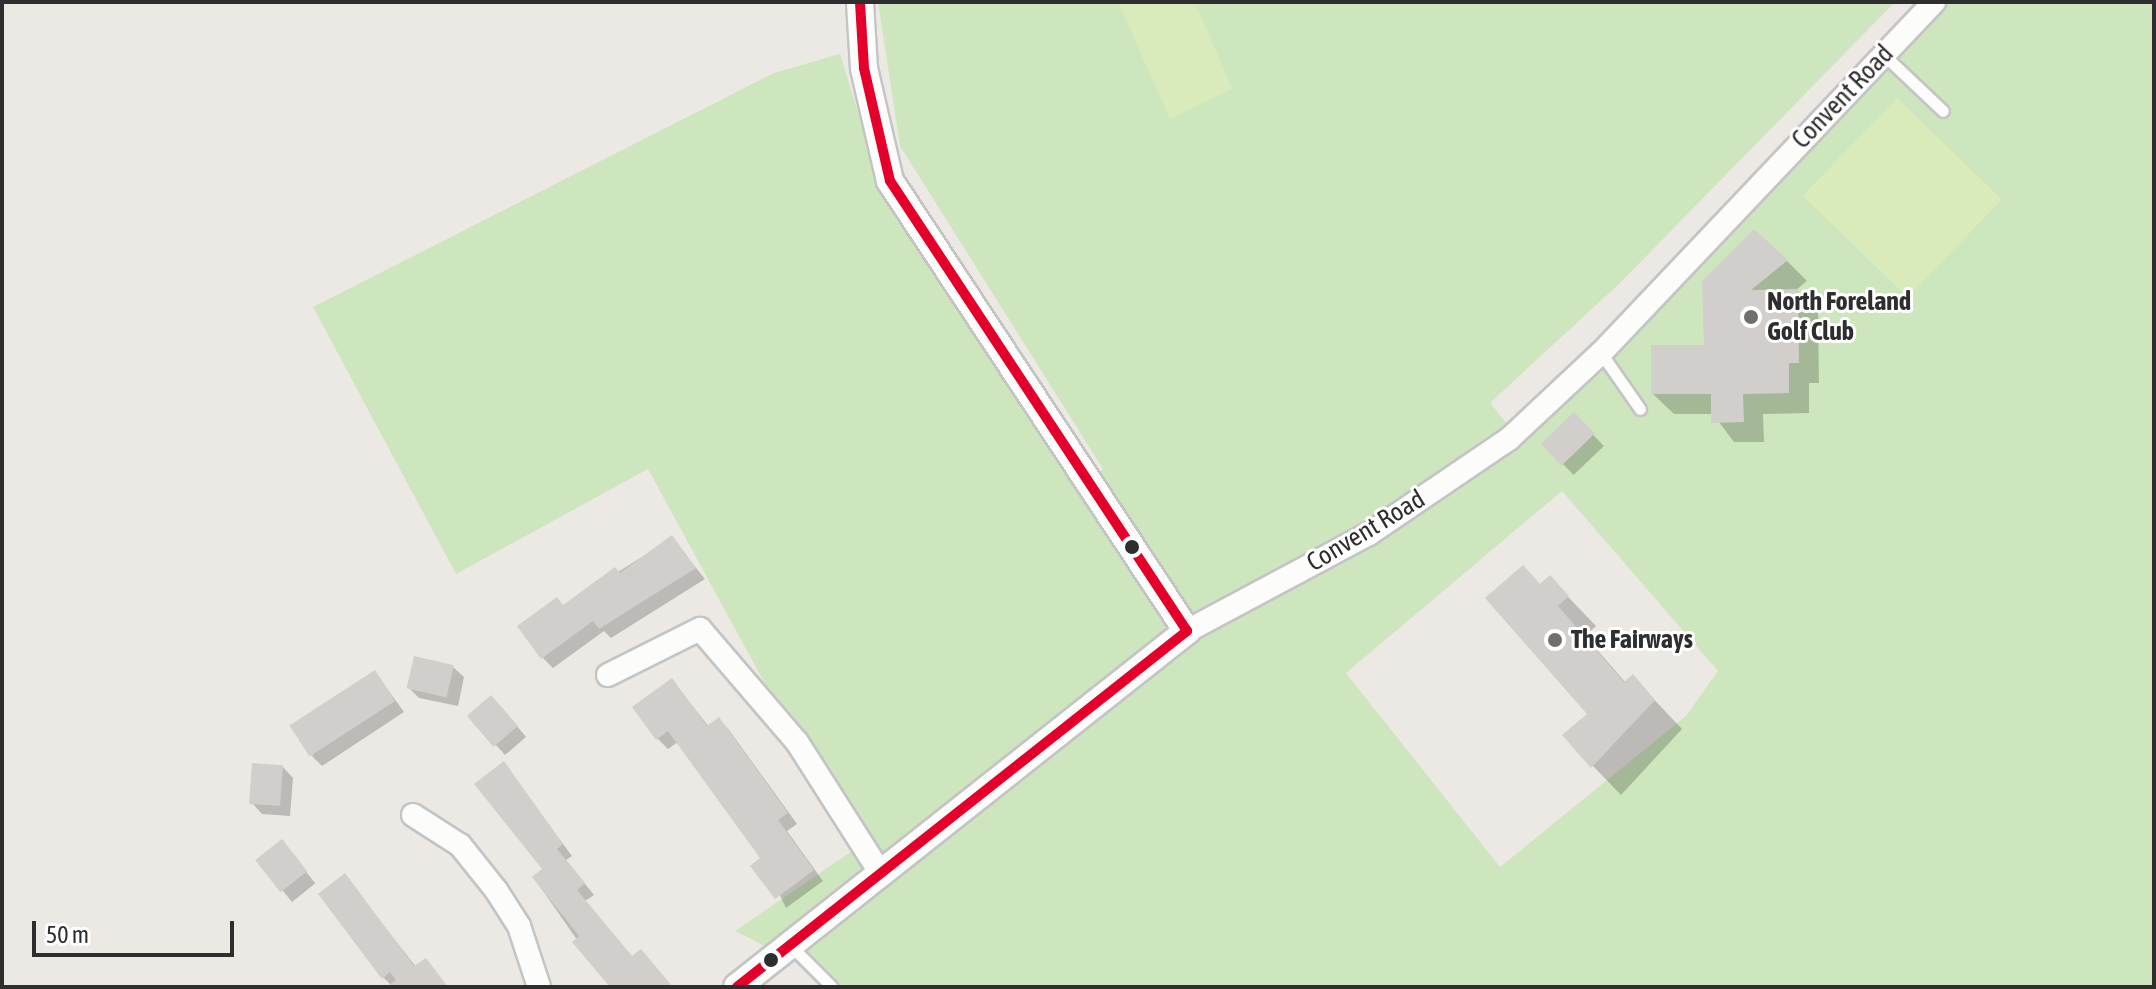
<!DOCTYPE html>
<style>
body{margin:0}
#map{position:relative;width:2156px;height:989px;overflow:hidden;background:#ece8e4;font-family:"Asap Condensed",sans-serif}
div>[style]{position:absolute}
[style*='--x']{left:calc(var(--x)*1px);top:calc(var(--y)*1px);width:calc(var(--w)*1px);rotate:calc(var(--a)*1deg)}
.green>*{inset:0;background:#cee6be}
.pitch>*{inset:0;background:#d9eabb;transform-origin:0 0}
.shadow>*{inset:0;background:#0003;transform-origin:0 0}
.building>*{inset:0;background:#d1cecb;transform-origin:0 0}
.roads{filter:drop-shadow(2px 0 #c5c4c5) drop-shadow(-2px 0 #c5c4c5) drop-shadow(0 2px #c5c4c5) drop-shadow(0 -2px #c5c4c5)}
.service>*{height:11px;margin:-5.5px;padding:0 5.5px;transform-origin:5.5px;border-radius:5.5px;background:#fcfcfb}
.minor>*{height:22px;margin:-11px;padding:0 11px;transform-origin:11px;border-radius:11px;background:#fcfcfb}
.tertiary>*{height:26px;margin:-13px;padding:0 13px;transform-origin:13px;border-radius:13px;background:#fcfcfb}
.bus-1>*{height:10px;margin:-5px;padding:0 5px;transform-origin:5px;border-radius:5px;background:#e4002b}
.dots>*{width:22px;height:22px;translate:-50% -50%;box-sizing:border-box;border:4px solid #fff;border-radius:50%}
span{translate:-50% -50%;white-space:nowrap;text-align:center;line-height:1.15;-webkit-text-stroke:6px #fff;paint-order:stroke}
.street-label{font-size:26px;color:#2e2e2e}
.poi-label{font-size:26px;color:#2e2e2e;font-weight:700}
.left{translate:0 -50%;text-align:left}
.frame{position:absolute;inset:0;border:4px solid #2e2e2e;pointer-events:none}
.scale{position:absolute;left:32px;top:921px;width:202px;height:36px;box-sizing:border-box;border:4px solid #2e2e2e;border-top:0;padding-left:10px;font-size:24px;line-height:28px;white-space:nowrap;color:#2e2e2e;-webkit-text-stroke:6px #fff;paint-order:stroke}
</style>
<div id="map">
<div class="green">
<div style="clip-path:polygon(evenodd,878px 2px,1895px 2px,1620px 283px,1490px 403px,1522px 442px,1658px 289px,1936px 2px,2154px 2px,2154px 987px,846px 987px,735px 931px,855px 849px,648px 469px,456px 574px,313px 307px,774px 73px,840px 54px,884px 196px,1080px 495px,1103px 469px,900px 146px,878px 2px,1562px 491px,1718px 671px,1686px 716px,1500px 867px,1346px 673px,1562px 491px)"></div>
</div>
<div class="pitch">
<div style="clip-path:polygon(1118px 2px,1195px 2px,1232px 89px,1170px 119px)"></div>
<div style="left:1897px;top:98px;width:146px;height:136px;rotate:44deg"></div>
</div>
<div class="shadow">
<div style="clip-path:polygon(1787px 261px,1807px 281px,1796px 290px,1818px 312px,1819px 383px,1809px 383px,1809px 413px,1763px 414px,1764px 442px,1734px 442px,1713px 414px,1674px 414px,1653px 394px,1706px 347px,1704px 282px)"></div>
<div style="left:1574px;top:415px;width:43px;height:42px;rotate:46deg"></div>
<div style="clip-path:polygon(672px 538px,705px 579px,611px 638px,604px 631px,553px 668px,543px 658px,564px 606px)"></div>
<div style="clip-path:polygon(1550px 578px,1596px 626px,1585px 636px,1626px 683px,1633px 677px,1682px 729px,1621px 795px,1593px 766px,1590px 714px,1541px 586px)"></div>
<div style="clip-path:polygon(453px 667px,464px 677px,458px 706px,419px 698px,409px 688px)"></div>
<div style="clip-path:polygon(375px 672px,404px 712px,322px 766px,312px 756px)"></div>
<div style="clip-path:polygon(672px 680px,709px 727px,719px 719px,729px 730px,797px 824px,787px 831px,823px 881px,786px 908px,763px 859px,678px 742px,668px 749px,658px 739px)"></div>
<div style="clip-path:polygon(502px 708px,526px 737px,505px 755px,470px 716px)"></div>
<div style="clip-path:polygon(504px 764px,572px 856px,566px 860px,594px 895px,585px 901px,633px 958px,672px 987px,610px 987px,534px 878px,545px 869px)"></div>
<div style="clip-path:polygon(283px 767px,293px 778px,290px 816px,262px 814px,252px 803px)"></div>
<div style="left:282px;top:842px;width:53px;height:30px;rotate:51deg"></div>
<div style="clip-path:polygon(345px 876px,416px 967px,425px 960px,446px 987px,393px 987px,383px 977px)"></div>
</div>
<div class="building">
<div style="clip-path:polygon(1754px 229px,1788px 260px,1751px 290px,1798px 289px,1799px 363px,1789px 363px,1789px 393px,1743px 394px,1744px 422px,1711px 423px,1711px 394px,1651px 394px,1651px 345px,1704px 345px,1702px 281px)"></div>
<div style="left:1574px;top:412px;width:30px;height:46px;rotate:46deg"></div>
<div style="clip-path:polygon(672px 535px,696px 568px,599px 629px,593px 621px,541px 659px,517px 626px,557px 597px,563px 605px,615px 567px,620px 573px)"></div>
<div style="clip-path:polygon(1523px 565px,1540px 584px,1550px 575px,1569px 596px,1558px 606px,1624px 682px,1633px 674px,1655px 700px,1591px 768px,1562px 735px,1587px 714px,1485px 598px)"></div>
<div style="left:414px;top:656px;width:41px;height:33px;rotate:13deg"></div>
<div style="left:375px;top:670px;width:37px;height:102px;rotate:57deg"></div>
<div style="clip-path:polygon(672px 678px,707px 726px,719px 717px,788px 813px,778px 820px,814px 870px,775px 899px,750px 866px,760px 858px,668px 731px,656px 740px,632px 707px)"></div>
<div style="left:491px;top:695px;width:41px;height:32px;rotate:49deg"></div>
<div style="clip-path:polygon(504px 761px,563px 844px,557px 849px,585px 883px,577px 890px,632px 956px,641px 949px,673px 987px,610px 987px,572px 942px,579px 936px,532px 877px,542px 869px,474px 784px)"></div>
<div style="left:252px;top:763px;width:31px;height:41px;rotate:4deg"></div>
<div style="left:282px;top:839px;width:41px;height:34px;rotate:52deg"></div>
<div style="clip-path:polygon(345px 873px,414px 966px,426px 958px,448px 987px,386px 987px,396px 980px,390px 972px,382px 979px,318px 894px)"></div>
</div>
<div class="roads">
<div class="service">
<div style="--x:1884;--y:55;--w:81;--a:43.5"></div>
<div style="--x:1601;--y:353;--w:68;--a:55.1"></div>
<div style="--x:790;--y:945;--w:59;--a:45"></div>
</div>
<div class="minor">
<div style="--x:1187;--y:631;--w:206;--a:-28.1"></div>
<div style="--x:1369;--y:534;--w:169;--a:-34.2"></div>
<div style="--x:1509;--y:439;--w:126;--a:-43.1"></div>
<div style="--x:1601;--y:353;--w:484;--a:-46.5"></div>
<div style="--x:608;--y:675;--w:103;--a:-26.6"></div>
<div style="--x:700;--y:629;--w:149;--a:49.4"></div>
<div style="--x:797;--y:742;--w:151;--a:57.5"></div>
<div style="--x:413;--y:815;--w:56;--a:32.6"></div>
<div style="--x:460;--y:845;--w:58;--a:51.3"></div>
<div style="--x:496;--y:890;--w:43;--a:57.4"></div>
<div style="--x:519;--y:926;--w:64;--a:71.8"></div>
</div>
<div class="tertiary">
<div style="--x:737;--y:987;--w:574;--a:-38.35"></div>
<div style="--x:1187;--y:631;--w:539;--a:-123.42"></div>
<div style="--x:890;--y:181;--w:116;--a:-103"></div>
<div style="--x:864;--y:68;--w:66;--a:-93.5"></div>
</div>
</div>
<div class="bus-1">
<div style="--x:737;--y:987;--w:574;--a:-38.35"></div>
<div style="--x:1187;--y:631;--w:539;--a:-123.42"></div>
<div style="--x:890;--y:181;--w:116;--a:-103"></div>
<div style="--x:864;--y:68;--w:66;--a:-93.5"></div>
</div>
<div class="dots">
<div style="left:1751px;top:317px;background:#706f6e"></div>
<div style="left:1132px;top:547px;background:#2e2e2e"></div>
<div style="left:1555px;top:640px;background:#706f6e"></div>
<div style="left:771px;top:960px;background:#2e2e2e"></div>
</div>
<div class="street-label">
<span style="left:1843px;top:97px;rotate:-46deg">Convent Road</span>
<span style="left:1366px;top:531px;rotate:-31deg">Convent Road</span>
</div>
<div class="poi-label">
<span class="left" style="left:1767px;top:317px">North Foreland<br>Golf Club</span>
<span class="left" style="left:1571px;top:640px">The Fairways</span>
</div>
<div class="frame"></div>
<div class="scale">50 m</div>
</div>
